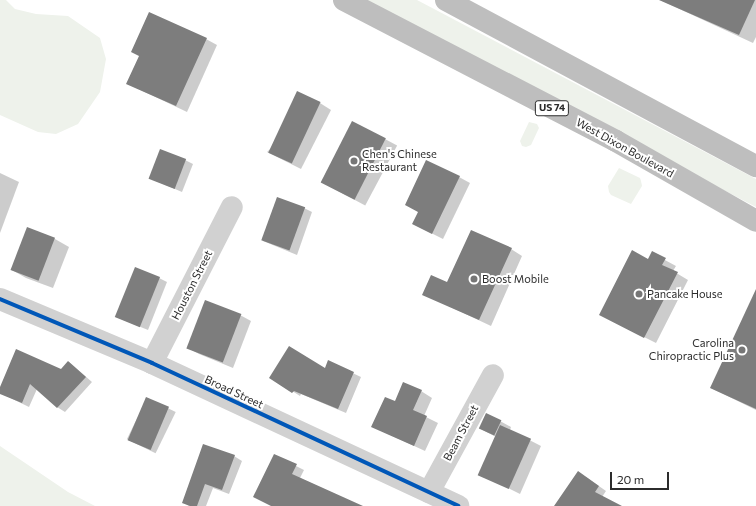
<!DOCTYPE html>
<style>
body{margin:0}
#map{position:relative;width:756px;height:506px;overflow:hidden;background:#fff;font-family:Commissioner,sans-serif}
div>[style]{position:absolute}
[style*='--x']{left:calc(var(--x)*1px);top:calc(var(--y)*1px);width:calc(var(--w)*1px);rotate:calc(var(--a)*1deg)}
.green>*{inset:0;background:#eef2eb}
.shadow>*{inset:0;background:#0003;transform-origin:0 0}
.building>*{inset:0;background:#7d7d7d;transform-origin:0 0}
.minor>*{height:22px;margin:-11px;padding:0 11px;transform-origin:11px;border-radius:11px;background:#d1d1d1}
.highway>*{height:22px;margin:-11px;padding:0 11px;transform-origin:11px;border-radius:11px;background:#bebebe}
.cycleway>*{height:4px;margin:-2px;padding:0 2px;transform-origin:2px;border-radius:2px;background:#0057b8}
.dots>*{width:11px;height:11px;translate:-50% -50%;box-sizing:border-box;border:2px solid #fff;border-radius:50%}
span{translate:-50% -50%;white-space:nowrap;text-align:center;line-height:1.15;-webkit-text-stroke:4px #fff;paint-order:stroke}
.shield-label span{padding:1px 3px;background:#fff;border:1px solid;border-radius:3px;-webkit-text-stroke-width:0}
.shield-label{font-size:10px;color:#2c2c2c;font-weight:700}
.street-label{font-size:11px;color:#2c2c2c}
.poi-label{font-size:11px;color:#2c2c2c}
.left{translate:0 -50%;text-align:left}
.right{translate:-100% -50%;text-align:right}
.scale{position:absolute;left:610px;top:472px;width:59px;height:18px;box-sizing:border-box;border:2px solid #2c2c2c;border-top:0;padding-left:5px;font-size:12px;line-height:14px;white-space:nowrap;color:#2c2c2c;-webkit-text-stroke:3px #fff;paint-order:stroke}
</style>
<div id="map">
<div class="green">
<div style="clip-path:polygon(0 0,6px 0,15px 9px,36px 14px,68px 16px,100px 38px,106px 59px,100px 92px,78px 124px,56px 134px,38px 132px,0 115px)"></div>
<div style="clip-path:polygon(360px 0,417px 0,756px 179px,756px 207px)"></div>
<div style="clip-path:polygon(529px 122px,537px 124px,539px 128px,531px 145px,526px 147px,522px 146px,520px 141px)"></div>
<div style="clip-path:polygon(619px 168px,640px 178px,641px 181px,642px 186px,631px 204px,611px 195px,609px 192px,608px 186px)"></div>
<div style="clip-path:polygon(0 446px,68px 492px,95px 506px,0 506px)"></div>
</div>
<div class="shadow">
<div style="clip-path:polygon(660px 0,756px 0,756px 37px,753px 43px)"></div>
<div style="clip-path:polygon(206px 39px,217px 45px,187px 112px,128px 84px)"></div>
<div style="clip-path:polygon(320px 103px,331px 110px,301px 169px,267px 152px)"></div>
<div style="left:353px;top:122px;width:50px;height:68px;rotate:28deg"></div>
<div style="clip-path:polygon(185px 160px,193px 164px,182px 192px,149px 178px)"></div>
<div style="clip-path:polygon(0 173px,19px 182px,0 233px)"></div>
<div style="clip-path:polygon(459px 177px,470px 183px,443px 239px,413px 224px)"></div>
<div style="clip-path:polygon(304px 208px,312px 212px,297px 255px,263px 241px)"></div>
<div style="clip-path:polygon(28px 228px,55px 239px,69px 247px,53px 288px,26px 278px,12px 270px)"></div>
<div style="clip-path:polygon(511px 249px,522px 256px,491px 326px,423px 294px,448px 284px)"></div>
<div style="clip-path:polygon(652px 253px,676px 266px,673px 271px,688px 280px,656px 343px,612px 321px)"></div>
<div style="clip-path:polygon(159px 278px,167px 282px,148px 330px,116px 317px)"></div>
<div style="clip-path:polygon(756px 314px,756px 410px,711px 388px)"></div>
<div style="clip-path:polygon(240px 315px,251px 321px,233px 368px,199px 354px,188px 348px)"></div>
<div style="clip-path:polygon(69px 362px,92px 382px,65px 412px,57px 407px,37px 389px,29px 407px,0 393px,0 389px,62px 370px)"></div>
<div style="clip-path:polygon(329px 362px,361px 377px,346px 413px,301px 394px,300px 396px,270px 377px,325px 370px)"></div>
<div style="clip-path:polygon(421px 391px,432px 398px,424px 416px,438px 423px,425px 451px,373px 427px,395px 403px)"></div>
<div style="left:147px;top:398px;width:32px;height:46px;rotate:26deg"></div>
<div style="clip-path:polygon(500px 421px,511px 427px,510px 430px,541px 446px,520px 494px,480px 474px,496px 437px,479px 428px)"></div>
<div style="clip-path:polygon(274px 455px,304px 470px,300px 478px,361px 506px,272px 506px)"></div>
<div style="clip-path:polygon(234px 456px,242px 461px,229px 494px,213px 488px,206px 506px,189px 506px,183px 502px)"></div>
<div style="clip-path:polygon(586px 477px,606px 491px,602px 497px,620px 506px,555px 506px)"></div>
</div>
<div class="building">
<div style="clip-path:polygon(659px 0,755px 0,739px 35px)"></div>
<div style="clip-path:polygon(149px 12px,207px 38px,176px 106px,126px 84px,139px 56px,131px 52px)"></div>
<div style="left:297px;top:91px;width:26px;height:68px;rotate:25deg"></div>
<div style="left:352px;top:121px;width:38px;height:69px;rotate:27deg"></div>
<div style="left:160px;top:149px;width:28px;height:32px;rotate:21deg"></div>
<div style="clip-path:polygon(426px 160px,460px 176px,432px 234px,412px 224px,418px 212px,405px 205px)"></div>
<div style="left:277px;top:197px;width:30px;height:46px;rotate:20deg"></div>
<div style="left:27px;top:227px;width:30px;height:46px;rotate:21deg"></div>
<div style="clip-path:polygon(471px 230px,512px 248px,479px 320px,422px 295px,431px 275px,447px 282px)"></div>
<div style="clip-path:polygon(632px 250px,648px 259px,652px 251px,666px 258px,662px 265px,678px 272px,644px 338px,599px 315px)"></div>
<div style="left:135px;top:267px;width:27px;height:54px;rotate:22deg"></div>
<div style="clip-path:polygon(756px 289px,756px 409px,710px 388px)"></div>
<div style="left:205px;top:300px;width:39px;height:52px;rotate:21deg"></div>
<div style="clip-path:polygon(289px 346px,325px 368px,328px 360px,354px 372px,338px 409px,294px 391px,292px 393px,269px 378px)"></div>
<div style="clip-path:polygon(16px 349px,61px 369px,68px 361px,86px 377px,57px 408px,30px 384px,22px 403px,0 394px,0 387px)"></div>
<div style="clip-path:polygon(403px 382px,422px 390px,413px 410px,427px 416px,414px 446px,371px 427px,385px 397px,395px 401px)"></div>
<div style="left:146px;top:397px;width:25px;height:47px;rotate:23deg"></div>
<div style="left:486px;top:413px;width:17px;height:17px;rotate:25deg"></div>
<div style="left:500px;top:425px;width:34px;height:55px;rotate:24deg"></div>
<div style="clip-path:polygon(203px 444px,235px 455px,222px 490px,205px 484px,197px 506px,190px 506px,182px 503px)"></div>
<div style="clip-path:polygon(274px 454px,297px 464px,292px 474px,363px 506px,271px 506px,253px 497px)"></div>
<div style="clip-path:polygon(578px 471px,599px 486px,595px 492px,622px 506px,554px 506px)"></div>
</div>
<div class="minor">
<div style="--x:0;--y:299;--w:165;--a:22.8"></div>
<div style="--x:152;--y:363;--w:338;--a:25"></div>
<div style="--x:152;--y:363;--w:175;--a:-62.9"></div>
<div style="--x:429;--y:492;--w:133;--a:-61.3"></div>
</div>
<div class="highway">
<div style="--x:344;--y:0;--w:306;--a:27.4"></div>
<div style="--x:616;--y:141;--w:161;--a:29.7"></div>
<div style="--x:446;--y:0;--w:352;--a:28.2"></div>
</div>
<div class="cycleway">
<div style="--x:0;--y:299;--w:165;--a:22.8"></div>
<div style="--x:152;--y:363;--w:338;--a:25"></div>
</div>
<div class="dots">
<div style="left:354px;top:161px;background:#767676"></div>
<div style="left:474px;top:279px;background:#767676"></div>
<div style="left:639px;top:294px;background:#767676"></div>
<div style="left:742px;top:350px;background:#767676"></div>
</div>
<div class="shield-label">
<span style="left:552px;top:108px">US 74</span>
</div>
<div class="street-label">
<span style="left:625px;top:148px;rotate:29deg">West Dixon Boulevard</span>
<span style="left:192px;top:285px;rotate:-63deg">Houston Street</span>
<span style="left:234px;top:392px;rotate:25deg">Broad Street</span>
<span style="left:461px;top:433px;rotate:-62deg">Beam Street</span>
</div>
<div class="poi-label">
<span class="left" style="left:362px;top:161px">Chen's Chinese<br>Restaurant</span>
<span class="left" style="left:482px;top:279px">Boost Mobile</span>
<span class="left" style="left:647px;top:294px">Pancake House</span>
<span class="right" style="left:734px;top:350px">Carolina<br>Chiropractic Plus</span>
</div>
<div class="scale">20 m</div>
</div>
